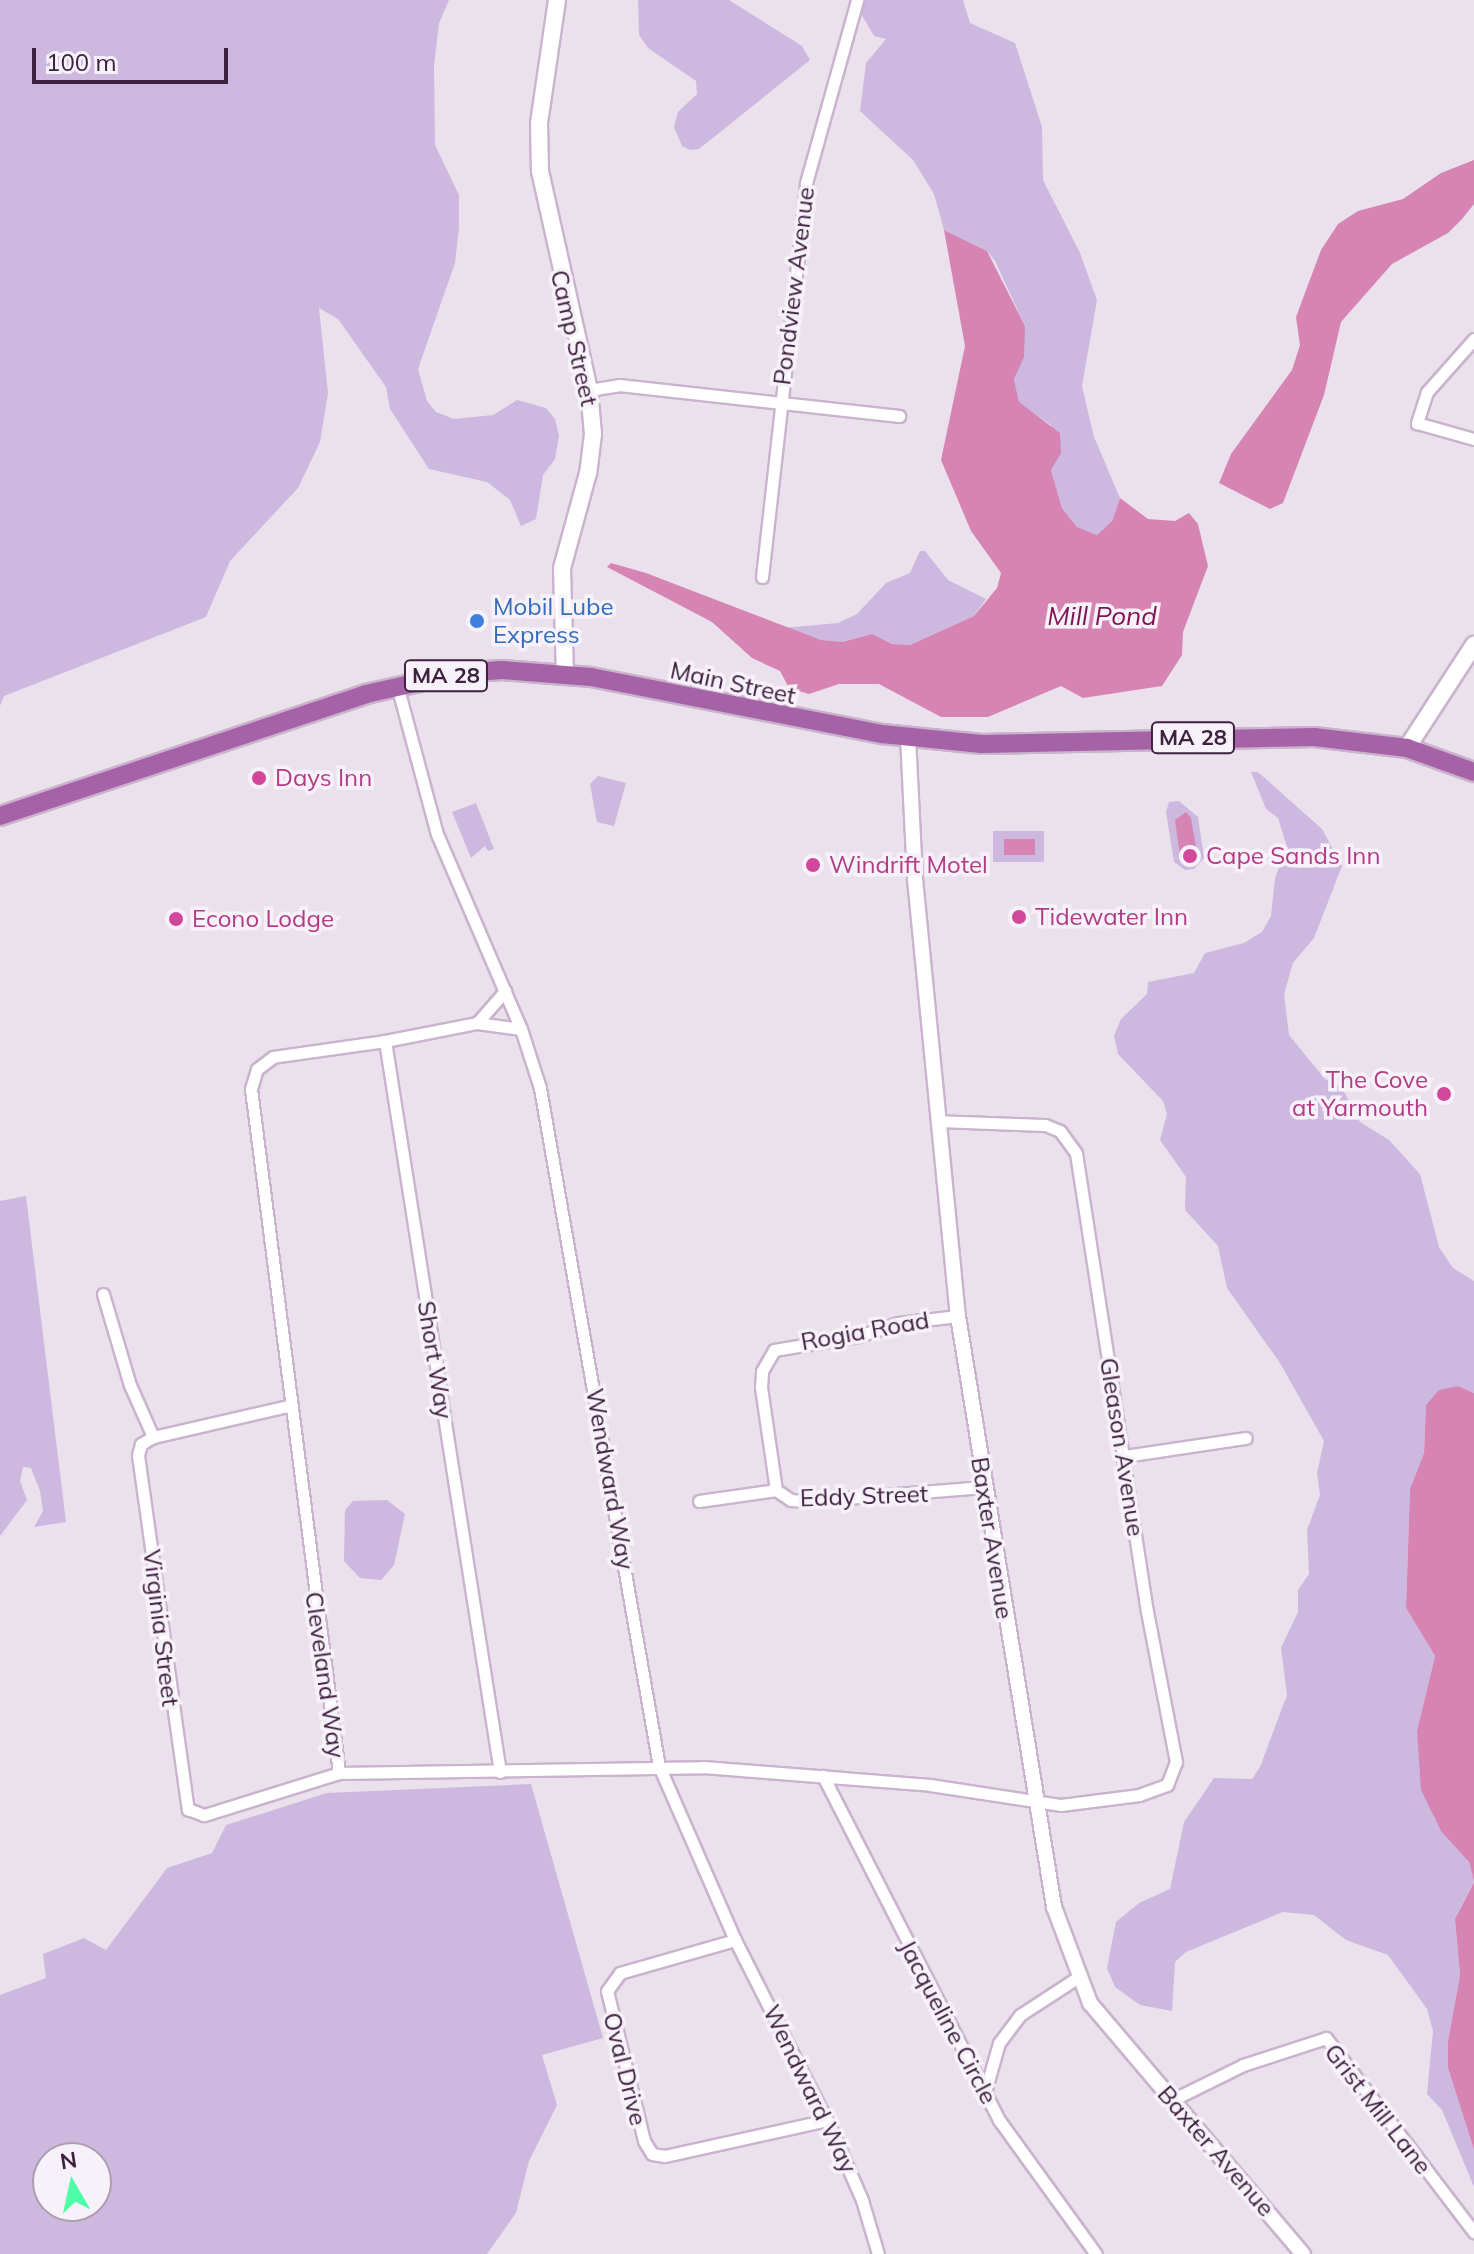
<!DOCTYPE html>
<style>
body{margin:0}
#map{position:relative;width:1474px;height:2254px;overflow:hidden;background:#eae1ed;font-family:Mulish,sans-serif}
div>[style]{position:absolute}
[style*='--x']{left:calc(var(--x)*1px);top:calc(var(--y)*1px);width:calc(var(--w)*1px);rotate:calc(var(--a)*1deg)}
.green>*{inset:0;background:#cdb8e0;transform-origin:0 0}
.water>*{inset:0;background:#d684b4;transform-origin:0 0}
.roads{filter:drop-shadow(2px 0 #cab3cd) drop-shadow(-2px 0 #cab3cd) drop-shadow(0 2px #cab3cd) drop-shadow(0 -2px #cab3cd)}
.minor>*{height:11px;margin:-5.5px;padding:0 5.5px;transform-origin:5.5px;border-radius:5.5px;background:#fff}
.tertiary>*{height:14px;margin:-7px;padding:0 7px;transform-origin:7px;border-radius:7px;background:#fff}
.secondary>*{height:16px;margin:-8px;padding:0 8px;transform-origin:8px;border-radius:8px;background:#fff}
.primary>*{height:18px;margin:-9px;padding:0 9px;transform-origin:9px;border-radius:9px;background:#a662a6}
.dots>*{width:22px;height:22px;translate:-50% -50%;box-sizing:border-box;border:4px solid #f7f2f9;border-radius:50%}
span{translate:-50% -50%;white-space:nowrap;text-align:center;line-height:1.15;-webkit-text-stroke:7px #f7f2f9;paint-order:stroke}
.shield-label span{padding:2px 6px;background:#f7f2f9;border:2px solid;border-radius:6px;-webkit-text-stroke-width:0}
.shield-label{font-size:22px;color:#3e203f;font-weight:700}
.street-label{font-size:24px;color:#3e203f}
.shop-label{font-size:24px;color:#366cbe}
.left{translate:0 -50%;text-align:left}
.hotel-label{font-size:24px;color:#b23c85}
.right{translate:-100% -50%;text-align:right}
.water-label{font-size:26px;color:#7f1552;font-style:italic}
.north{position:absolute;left:32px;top:2142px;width:80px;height:80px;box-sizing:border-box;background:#f7f2f9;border:2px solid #ad9eaf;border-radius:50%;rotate:351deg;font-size:22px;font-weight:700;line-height:32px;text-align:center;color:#3e203f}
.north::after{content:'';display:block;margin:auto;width:28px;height:36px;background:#4ffda6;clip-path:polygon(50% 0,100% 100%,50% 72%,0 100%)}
.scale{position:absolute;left:32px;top:48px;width:196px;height:36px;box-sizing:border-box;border:4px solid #3e203f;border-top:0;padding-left:10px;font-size:24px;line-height:28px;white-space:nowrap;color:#3e203f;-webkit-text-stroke:6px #f7f2f9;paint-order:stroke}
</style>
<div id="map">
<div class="green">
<div style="clip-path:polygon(0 0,449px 0,439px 23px,434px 66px,435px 145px,459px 195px,459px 228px,455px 263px,418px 369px,427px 401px,436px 412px,454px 419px,493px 415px,517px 400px,546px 408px,555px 419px,559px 436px,555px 459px,543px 475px,536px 519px,521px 526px,510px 500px,487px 482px,429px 469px,390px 409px,386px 387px,338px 319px,319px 308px,328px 393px,320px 442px,298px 488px,230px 561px,206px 617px,4px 696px,0 706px)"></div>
<div style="clip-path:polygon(638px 0,729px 0,802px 46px,810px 60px,699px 149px,690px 150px,682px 146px,674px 127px,678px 112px,697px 94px,696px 81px,648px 48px,639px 35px)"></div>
<div style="clip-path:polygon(862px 0,963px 0,970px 23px,1015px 43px,1042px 127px,1043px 180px,1080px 253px,1097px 300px,1082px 386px,1094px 437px,1120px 498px,1112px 521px,1097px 535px,1077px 527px,1062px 508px,1051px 470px,1055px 458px,1051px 425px,1019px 403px,1014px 379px,1025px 326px,995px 261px,987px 251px,944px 230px,934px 194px,913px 160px,860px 111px,866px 63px,886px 39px,874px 36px,860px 12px)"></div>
<div style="clip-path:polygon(920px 551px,925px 551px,948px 580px,986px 599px,974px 616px,910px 645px,892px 644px,872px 634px,841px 642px,821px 640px,783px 628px,838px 623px,857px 614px,886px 583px,910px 573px)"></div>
<div style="clip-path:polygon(1251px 772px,1258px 772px,1322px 829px,1342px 866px,1314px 938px,1293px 963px,1284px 994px,1289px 1035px,1325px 1079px,1342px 1088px,1360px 1122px,1389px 1140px,1420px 1174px,1439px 1247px,1453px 1268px,1474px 1281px,1474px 1393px,1458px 1386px,1426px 1405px,1424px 1453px,1410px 1489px,1406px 1608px,1435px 1656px,1417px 1731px,1434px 1818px,1469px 1862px,1474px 1881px,1455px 1919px,1460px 1975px,1448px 2041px,1448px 2068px,1474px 2150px,1474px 2187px,1442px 2110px,1427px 2094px,1433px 2031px,1427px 2009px,1388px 1955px,1346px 1940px,1314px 1915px,1283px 1912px,1186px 1952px,1175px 1962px,1172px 2011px,1140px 2005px,1115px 1987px,1107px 1968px,1116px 1922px,1139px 1903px,1170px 1889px,1184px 1822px,1214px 1778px,1252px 1779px,1260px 1767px,1287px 1695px,1281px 1648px,1298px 1612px,1298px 1590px,1309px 1574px,1307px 1530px,1320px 1495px,1317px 1473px,1324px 1441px,1280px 1363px,1227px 1288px,1218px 1246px,1185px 1210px,1186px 1177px,1160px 1140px,1167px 1114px,1163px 1101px,1118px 1054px,1114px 1036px,1121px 1019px,1147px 994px,1148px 982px,1194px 973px,1205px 953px,1244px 943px,1262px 932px,1271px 916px,1275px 878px,1287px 847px,1278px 818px,1266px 809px)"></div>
<div style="clip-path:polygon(598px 776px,626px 783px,614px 826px,597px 822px,590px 784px)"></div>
<div style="clip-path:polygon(1179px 801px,1198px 817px,1204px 858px,1194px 869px,1185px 870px,1174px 862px,1166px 812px,1169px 802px)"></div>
<div style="clip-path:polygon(476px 803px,494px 849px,488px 851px,485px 846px,471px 858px,452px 812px)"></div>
<div style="left:1044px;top:831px;width:31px;height:51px;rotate:90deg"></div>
<div style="clip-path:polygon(26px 1196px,66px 1522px,34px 1527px,43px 1511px,40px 1491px,31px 1468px,23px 1467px,20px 1481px,27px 1500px,0 1536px,0 1201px)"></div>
<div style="clip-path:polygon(387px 1500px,405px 1514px,394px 1565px,381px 1580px,360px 1578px,344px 1561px,345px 1510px,353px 1501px)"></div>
<div style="clip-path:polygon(evenodd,531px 1784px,603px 2038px,542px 2055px,557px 2105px,529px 2161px,516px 2213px,487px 2254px,0 2254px,0 1995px,46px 1978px,43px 1954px,84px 1938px,106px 1950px,167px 1868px,212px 1853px,226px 1825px,327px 1793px,531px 1784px,96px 2158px,96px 2206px,48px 2206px,48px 2158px,96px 2158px)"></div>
</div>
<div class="water">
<div style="clip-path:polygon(1474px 160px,1474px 204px,1462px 219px,1448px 233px,1392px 264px,1341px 322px,1324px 395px,1283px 503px,1270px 509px,1219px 483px,1231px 454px,1292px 370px,1300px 345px,1296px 317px,1321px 250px,1338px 224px,1358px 211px,1403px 199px,1441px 173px)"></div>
<div style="clip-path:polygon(944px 230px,987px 251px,1025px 326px,1024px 357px,1014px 379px,1019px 402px,1060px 433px,1061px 453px,1051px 470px,1062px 508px,1077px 527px,1097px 535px,1112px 521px,1120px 498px,1148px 519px,1175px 521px,1189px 513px,1198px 524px,1208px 566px,1183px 632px,1182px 655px,1162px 686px,1083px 698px,1061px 686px,988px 717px,941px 717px,879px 684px,839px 684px,809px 694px,789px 688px,780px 671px,752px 658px,712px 622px,607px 567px,611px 563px,646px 573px,821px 640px,842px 642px,872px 634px,892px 644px,910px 645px,974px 616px,997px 588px,1001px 573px,971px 531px,941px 460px,965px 346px)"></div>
<div style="clip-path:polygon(1186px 812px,1191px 818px,1197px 853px,1180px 856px,1175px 820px)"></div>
<div style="left:1035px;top:839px;width:16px;height:31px;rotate:90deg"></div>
<div style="clip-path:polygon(1458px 1386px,1474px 1393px,1474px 1881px,1469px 1862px,1441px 1831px,1421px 1790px,1417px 1731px,1435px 1656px,1406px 1608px,1410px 1489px,1424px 1453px,1426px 1405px,1439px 1390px)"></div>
<div style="clip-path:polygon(1474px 1882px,1474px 2150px,1448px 2068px,1448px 2041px,1460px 1975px,1455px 1919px)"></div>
</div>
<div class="roads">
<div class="minor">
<div style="--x:1474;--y:339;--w:71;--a:131.6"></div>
<div style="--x:1427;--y:392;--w:33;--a:108"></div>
<div style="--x:1417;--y:423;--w:59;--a:15.7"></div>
<div style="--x:589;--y:390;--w:30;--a:-9"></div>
<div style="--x:619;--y:385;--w:282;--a:6.3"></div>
<div style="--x:762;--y:577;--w:396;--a:-83.6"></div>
<div style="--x:806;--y:183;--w:190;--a:-74.4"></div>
<div style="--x:397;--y:685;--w:154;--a:75"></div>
<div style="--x:437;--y:834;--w:212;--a:66.7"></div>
<div style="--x:521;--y:1029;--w:62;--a:72.1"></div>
<div style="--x:540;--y:1088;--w:688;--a:80.05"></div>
<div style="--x:659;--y:1766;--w:190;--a:66.4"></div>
<div style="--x:735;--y:1940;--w:212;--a:63.1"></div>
<div style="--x:831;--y:2129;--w:77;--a:66.4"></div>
<div style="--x:862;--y:2200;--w:56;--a:73.5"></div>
<div style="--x:477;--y:1023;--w:43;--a:-48.8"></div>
<div style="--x:385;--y:1041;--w:113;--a:171.9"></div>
<div style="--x:273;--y:1057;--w:20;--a:143"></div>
<div style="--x:257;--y:1069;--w:21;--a:107"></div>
<div style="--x:251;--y:1089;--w:690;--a:82.67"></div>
<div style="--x:339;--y:1773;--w:364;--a:-0.9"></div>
<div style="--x:703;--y:1767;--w:228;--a:4.5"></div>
<div style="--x:930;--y:1785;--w:133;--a:8.7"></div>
<div style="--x:1061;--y:1805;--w:79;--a:-7.3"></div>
<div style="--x:1139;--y:1795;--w:30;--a:-20"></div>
<div style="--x:1167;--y:1785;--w:25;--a:-69"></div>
<div style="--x:1176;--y:1762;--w:153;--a:-100.9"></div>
<div style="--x:1147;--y:1612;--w:464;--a:-98.8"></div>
<div style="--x:1076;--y:1153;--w:27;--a:-126"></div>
<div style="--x:1060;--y:1131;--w:16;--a:-158"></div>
<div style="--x:1045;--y:1125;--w:107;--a:-177.9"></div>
<div style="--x:103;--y:1294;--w:95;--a:73.5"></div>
<div style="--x:130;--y:1385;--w:57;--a:66.1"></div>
<div style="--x:292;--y:1405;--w:143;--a:167"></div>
<div style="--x:153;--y:1437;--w:14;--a:150"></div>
<div style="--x:141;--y:1444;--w:11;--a:105"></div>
<div style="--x:138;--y:1455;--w:358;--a:82"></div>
<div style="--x:188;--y:1809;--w:17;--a:21"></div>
<div style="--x:204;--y:1815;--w:141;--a:-17.3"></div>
<div style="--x:1125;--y:1456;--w:122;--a:-8.5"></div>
<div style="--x:776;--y:1490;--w:104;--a:-98.3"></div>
<div style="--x:761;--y:1387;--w:16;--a:-86"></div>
<div style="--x:762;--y:1371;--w:24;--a:-60"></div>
<div style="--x:774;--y:1350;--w:86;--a:-9.4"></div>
<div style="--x:859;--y:1336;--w:41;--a:-18.4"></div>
<div style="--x:898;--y:1323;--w:60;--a:-6.7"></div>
<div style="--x:699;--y:1501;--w:78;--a:-8.1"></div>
<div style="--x:776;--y:1490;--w:18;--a:34"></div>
<div style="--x:791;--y:1500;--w:16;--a:4"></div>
<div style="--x:807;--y:1501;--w:178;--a:-4.5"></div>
<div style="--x:500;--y:1772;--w:740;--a:-98.94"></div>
<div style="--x:385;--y:1041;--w:94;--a:-11.1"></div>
<div style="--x:477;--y:1023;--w:44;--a:7.8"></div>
<div style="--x:823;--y:1776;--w:386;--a:62.9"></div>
<div style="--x:999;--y:2120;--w:165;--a:54.1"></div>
<div style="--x:735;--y:1940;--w:120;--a:164"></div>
<div style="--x:620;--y:1973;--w:22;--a:126"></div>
<div style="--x:607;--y:1991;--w:154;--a:76.1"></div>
<div style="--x:644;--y:2141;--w:15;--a:58"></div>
<div style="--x:652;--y:2154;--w:13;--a:9"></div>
<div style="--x:665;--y:2156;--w:166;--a:-12.5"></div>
<div style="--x:985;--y:2092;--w:51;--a:-74.1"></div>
<div style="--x:999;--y:2043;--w:35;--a:-53"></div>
<div style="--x:1020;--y:2015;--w:68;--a:-33"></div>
<div style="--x:1172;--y:2100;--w:79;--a:-26.2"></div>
<div style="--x:1243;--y:2065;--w:87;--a:-18"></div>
<div style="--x:1326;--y:2038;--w:244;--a:52.7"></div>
</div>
<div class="tertiary">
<div style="--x:908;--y:736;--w:143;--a:87.2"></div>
<div style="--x:915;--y:879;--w:439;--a:84.4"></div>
<div style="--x:958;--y:1316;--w:599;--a:80.77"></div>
<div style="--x:1054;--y:1907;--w:103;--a:69.4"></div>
<div style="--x:1090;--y:2003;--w:329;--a:49.7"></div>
</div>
<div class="secondary">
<div style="--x:557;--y:0;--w:125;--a:98.3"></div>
<div style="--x:539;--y:124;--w:47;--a:88.8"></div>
<div style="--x:540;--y:171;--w:224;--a:77.4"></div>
<div style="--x:589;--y:390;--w:44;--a:84.8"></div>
<div style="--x:593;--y:434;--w:39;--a:97"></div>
<div style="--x:588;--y:473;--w:98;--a:105.3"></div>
<div style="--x:562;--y:568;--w:106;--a:88.4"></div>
<div style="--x:1407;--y:748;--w:123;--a:-57"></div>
</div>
<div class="primary">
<div style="--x:0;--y:816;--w:386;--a:-18.4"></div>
<div style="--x:366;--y:694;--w:96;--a:-12.6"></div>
<div style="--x:460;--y:673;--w:42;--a:-4.1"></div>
<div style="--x:502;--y:670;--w:89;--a:4.5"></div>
<div style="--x:591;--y:677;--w:297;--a:11.1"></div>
<div style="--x:882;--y:734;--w:100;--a:5.7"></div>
<div style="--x:982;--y:744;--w:332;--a:-1.2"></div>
<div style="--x:1314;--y:737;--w:94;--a:6.7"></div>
<div style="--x:1407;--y:748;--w:71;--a:19.7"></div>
</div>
</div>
<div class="dots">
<div style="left:477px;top:621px;background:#3f7fe0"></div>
<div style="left:259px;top:778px;background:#d1479c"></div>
<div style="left:1190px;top:856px;background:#d1479c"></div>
<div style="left:813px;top:865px;background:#d1479c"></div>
<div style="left:1019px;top:917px;background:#d1479c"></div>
<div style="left:176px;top:919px;background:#d1479c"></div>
<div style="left:1444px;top:1094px;background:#d1479c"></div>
</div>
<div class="shield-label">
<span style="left:446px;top:676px">MA 28</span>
<span style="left:1193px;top:738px">MA 28</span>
</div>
<div class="street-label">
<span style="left:794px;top:286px;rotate:-83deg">Pondview Avenue</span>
<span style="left:574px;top:338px;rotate:77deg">Camp Street</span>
<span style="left:733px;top:683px;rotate:12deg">Main Street</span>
<span style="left:865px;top:1331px;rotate:-10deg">Rogia Road</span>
<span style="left:435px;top:1360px;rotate:81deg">Short Way</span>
<span style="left:1122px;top:1447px;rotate:81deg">Gleason Avenue</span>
<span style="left:610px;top:1479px;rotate:80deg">Wendward Way</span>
<span style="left:864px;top:1496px;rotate:-2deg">Eddy Street</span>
<span style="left:992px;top:1538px;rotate:81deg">Baxter Avenue</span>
<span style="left:161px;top:1628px;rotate:83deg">Virginia Street</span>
<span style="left:325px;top:1675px;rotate:82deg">Cleveland Way</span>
<span style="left:948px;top:2022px;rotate:62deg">Jacqueline Circle</span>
<span style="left:625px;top:2069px;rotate:76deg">Oval Drive</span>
<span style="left:810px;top:2089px;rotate:64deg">Wendward Way</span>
<span style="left:1378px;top:2109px;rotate:52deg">Grist Mill Lane</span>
<span style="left:1216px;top:2151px;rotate:49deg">Baxter Avenue</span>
</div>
<div class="shop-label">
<span class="left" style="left:493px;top:621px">Mobil Lube<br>Express</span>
</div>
<div class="hotel-label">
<span class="left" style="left:275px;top:778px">Days Inn</span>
<span class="left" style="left:1206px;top:856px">Cape Sands Inn</span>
<span class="left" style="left:829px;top:865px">Windrift Motel</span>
<span class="left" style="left:1035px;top:917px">Tidewater Inn</span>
<span class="left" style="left:192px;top:919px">Econo Lodge</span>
<span class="right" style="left:1428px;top:1094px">The Cove<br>at Yarmouth</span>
</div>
<div class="water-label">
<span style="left:1102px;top:616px">Mill Pond</span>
</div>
<div class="north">N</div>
<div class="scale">100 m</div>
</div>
